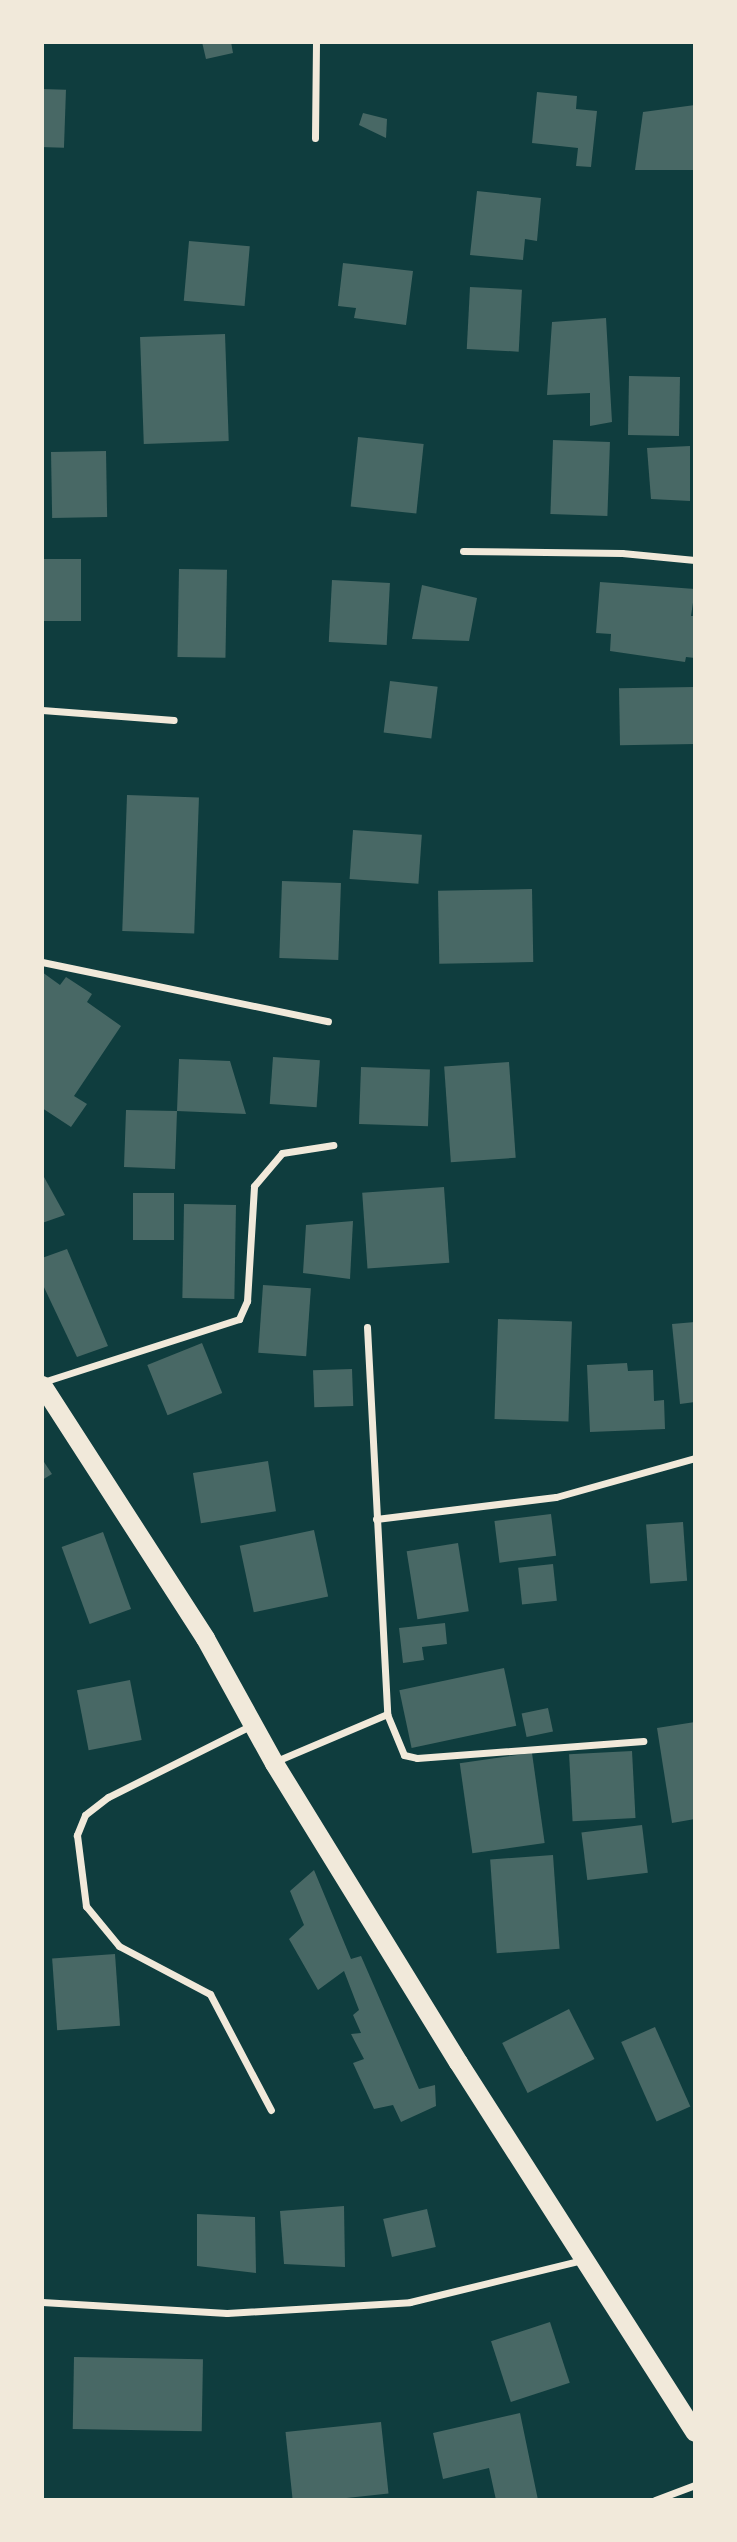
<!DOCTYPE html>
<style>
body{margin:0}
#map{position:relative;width:737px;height:2542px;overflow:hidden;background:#0f3d3e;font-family:Merriweather,serif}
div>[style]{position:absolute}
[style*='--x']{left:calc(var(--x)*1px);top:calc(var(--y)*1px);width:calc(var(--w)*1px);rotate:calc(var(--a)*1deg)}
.building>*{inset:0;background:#486865;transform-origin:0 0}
.minor>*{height:7px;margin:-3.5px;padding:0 3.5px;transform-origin:3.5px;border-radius:3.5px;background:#f1e9da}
.trunk>*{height:19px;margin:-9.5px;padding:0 9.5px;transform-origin:9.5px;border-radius:9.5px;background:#f1e9da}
span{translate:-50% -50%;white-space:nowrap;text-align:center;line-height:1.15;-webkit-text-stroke:6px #f1e9da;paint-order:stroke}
.frame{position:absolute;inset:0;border:44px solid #f1e9da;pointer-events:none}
</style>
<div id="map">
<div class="building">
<div style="clip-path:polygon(202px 42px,231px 42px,233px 53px,206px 59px)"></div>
<div style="left:42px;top:89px;width:24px;height:58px;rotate:2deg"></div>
<div style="clip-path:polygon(537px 92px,577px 96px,576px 109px,597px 111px,591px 167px,576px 166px,578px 148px,532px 143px)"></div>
<div style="clip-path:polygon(695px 105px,695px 170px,635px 170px,643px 112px)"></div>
<div style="clip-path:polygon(363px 113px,387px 119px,386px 138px,359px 125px)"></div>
<div style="clip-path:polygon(477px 191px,541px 198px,537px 241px,525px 239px,523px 260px,470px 255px)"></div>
<div style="left:189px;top:241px;width:61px;height:60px;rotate:5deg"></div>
<div style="clip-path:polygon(343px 263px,413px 271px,406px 325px,354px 318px,356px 308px,338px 306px)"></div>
<div style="left:470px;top:287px;width:52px;height:62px;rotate:3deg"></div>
<div style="clip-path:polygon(606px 318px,612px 422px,590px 426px,590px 393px,547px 395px,552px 322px)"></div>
<div style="left:225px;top:334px;width:107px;height:85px;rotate:88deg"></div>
<div style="left:680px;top:377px;width:59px;height:51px;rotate:91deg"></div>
<div style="left:358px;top:437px;width:66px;height:70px;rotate:6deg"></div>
<div style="left:553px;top:440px;width:57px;height:74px;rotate:2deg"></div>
<div style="clip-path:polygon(690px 446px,690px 501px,651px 499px,647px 448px)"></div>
<div style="left:106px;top:451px;width:66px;height:55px;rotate:89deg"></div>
<div style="left:42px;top:559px;width:39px;height:62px"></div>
<div style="left:179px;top:569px;width:48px;height:88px;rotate:1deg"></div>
<div style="left:332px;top:580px;width:58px;height:62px;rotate:3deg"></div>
<div style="clip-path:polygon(600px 582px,695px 589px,691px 616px,695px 616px,695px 658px,686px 657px,685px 662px,610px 651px,611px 634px,596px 633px)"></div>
<div style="clip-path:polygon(422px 585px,477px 598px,469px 641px,412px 639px)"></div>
<div style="left:390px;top:681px;width:48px;height:52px;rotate:7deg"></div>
<div style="left:694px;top:687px;width:57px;height:75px;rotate:89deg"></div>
<div style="left:127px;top:795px;width:72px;height:136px;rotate:2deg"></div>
<div style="left:353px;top:830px;width:69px;height:49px;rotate:4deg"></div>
<div style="left:282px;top:881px;width:59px;height:77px;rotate:2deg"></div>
<div style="left:532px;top:889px;width:73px;height:94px;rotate:89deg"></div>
<div style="clip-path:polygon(42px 972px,60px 985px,66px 977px,92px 994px,87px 1002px,121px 1026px,74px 1096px,87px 1104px,71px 1127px,42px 1108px)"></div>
<div style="left:273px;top:1057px;width:47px;height:47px;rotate:4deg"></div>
<div style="clip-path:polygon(179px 1059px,230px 1061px,246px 1114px,177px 1111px,175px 1169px,124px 1167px,126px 1110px,177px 1111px)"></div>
<div style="left:509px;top:1062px;width:96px;height:65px;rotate:86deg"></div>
<div style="left:361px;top:1067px;width:69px;height:57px;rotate:2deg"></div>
<div style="clip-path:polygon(44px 1177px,65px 1215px,42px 1223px,42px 1178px)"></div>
<div style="left:444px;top:1187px;width:76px;height:82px;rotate:86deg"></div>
<div style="left:133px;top:1193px;width:41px;height:47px"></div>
<div style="left:184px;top:1204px;width:52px;height:94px;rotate:1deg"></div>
<div style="clip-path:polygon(353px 1221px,350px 1279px,303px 1273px,306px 1225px)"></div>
<div style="clip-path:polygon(67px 1249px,108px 1346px,77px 1357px,42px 1283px,42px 1258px)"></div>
<div style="left:263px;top:1285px;width:48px;height:68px;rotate:4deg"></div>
<div style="left:498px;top:1319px;width:74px;height:100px;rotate:2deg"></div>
<div style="clip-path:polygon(695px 1322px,695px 1402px,680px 1404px,672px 1324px)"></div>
<div style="left:202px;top:1343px;width:54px;height:59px;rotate:68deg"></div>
<div style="clip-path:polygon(627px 1363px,628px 1371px,653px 1370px,654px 1401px,664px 1400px,665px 1429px,590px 1432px,587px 1365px)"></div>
<div style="left:352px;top:1369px;width:37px;height:39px;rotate:88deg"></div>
<div style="clip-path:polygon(42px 1459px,52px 1474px,42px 1480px)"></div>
<div style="left:268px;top:1461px;width:51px;height:76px;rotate:81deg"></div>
<div style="left:551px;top:1514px;width:42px;height:57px;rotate:83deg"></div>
<div style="left:683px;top:1522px;width:59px;height:37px;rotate:86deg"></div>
<div style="left:314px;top:1530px;width:68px;height:76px;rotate:78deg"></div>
<div style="left:103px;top:1532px;width:82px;height:44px;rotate:70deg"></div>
<div style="left:458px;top:1543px;width:69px;height:52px;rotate:81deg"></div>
<div style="left:553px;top:1564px;width:37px;height:35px;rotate:84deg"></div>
<div style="clip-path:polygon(445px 1623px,447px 1644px,422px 1647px,424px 1660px,403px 1663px,399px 1628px)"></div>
<div style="left:504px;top:1668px;width:59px;height:107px;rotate:78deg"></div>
<div style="left:130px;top:1680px;width:61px;height:54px;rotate:79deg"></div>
<div style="left:548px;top:1708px;width:24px;height:27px;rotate:78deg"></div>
<div style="clip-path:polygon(695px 1722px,695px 1819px,672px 1823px,657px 1728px)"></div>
<div style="left:632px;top:1751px;width:67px;height:63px;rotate:87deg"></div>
<div style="left:532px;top:1753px;width:91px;height:73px;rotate:82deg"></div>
<div style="left:642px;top:1825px;width:48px;height:61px;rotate:83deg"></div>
<div style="left:553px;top:1855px;width:94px;height:63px;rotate:86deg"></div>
<div style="clip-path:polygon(314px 1870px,351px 1959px,361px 1956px,419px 2089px,435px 2085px,436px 2106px,401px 2122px,393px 2105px,374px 2109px,353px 2063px,364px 2059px,351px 2034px,361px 2033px,353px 2015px,359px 2010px,344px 1971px,318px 1990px,289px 1939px,304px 1925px,290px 1891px)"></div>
<div style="left:115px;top:1954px;width:72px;height:63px;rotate:86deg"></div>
<div style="left:569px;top:2009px;width:56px;height:75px;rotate:63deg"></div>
<div style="left:655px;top:2027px;width:87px;height:37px;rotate:66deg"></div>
<div style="clip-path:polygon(344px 2206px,345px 2267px,284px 2264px,280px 2211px)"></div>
<div style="left:427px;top:2209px;width:39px;height:45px;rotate:77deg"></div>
<div style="clip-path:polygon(197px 2214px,255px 2217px,256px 2273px,197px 2266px)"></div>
<div style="left:550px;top:2322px;width:64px;height:62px;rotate:72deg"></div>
<div style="left:74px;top:2357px;width:129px;height:72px;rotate:1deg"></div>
<div style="clip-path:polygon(520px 2413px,538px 2500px,496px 2500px,489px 2468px,443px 2479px,433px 2433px)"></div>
<div style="left:381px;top:2422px;width:72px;height:96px;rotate:84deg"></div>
</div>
<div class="minor">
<div style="--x:315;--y:138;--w:96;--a:-89.4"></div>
<div style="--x:463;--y:551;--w:159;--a:0.7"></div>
<div style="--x:622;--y:553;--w:73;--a:5.5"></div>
<div style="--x:42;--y:710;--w:132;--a:4.3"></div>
<div style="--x:42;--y:962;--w:292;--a:11.7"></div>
<div style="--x:367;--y:1327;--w:388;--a:87"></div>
<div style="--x:387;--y:1714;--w:44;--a:67.5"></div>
<div style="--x:404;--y:1755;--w:13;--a:13"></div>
<div style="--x:417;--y:1758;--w:227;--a:-4.3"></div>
<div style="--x:43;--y:1382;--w:206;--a:-17.8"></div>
<div style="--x:239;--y:1319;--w:20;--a:-66"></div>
<div style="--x:247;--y:1301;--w:115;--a:-86.5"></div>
<div style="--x:254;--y:1186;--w:43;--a:-49.7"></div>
<div style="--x:282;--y:1153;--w:52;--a:-8.9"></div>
<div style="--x:376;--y:1519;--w:181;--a:-7"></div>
<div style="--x:556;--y:1497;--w:144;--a:-15.7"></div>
<div style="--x:252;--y:1725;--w:161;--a:153.4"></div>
<div style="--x:108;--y:1797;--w:29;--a:142"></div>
<div style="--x:85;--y:1815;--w:22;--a:112"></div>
<div style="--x:77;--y:1835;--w:72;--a:82.8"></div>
<div style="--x:86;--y:1906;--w:52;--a:50.5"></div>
<div style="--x:119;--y:1946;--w:103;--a:27.8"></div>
<div style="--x:210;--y:1994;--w:131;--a:62.3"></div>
<div style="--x:274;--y:1762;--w:123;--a:-23"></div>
<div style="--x:42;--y:2302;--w:185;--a:3.4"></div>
<div style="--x:227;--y:2313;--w:183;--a:-3.4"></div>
<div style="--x:410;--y:2302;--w:177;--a:-13.7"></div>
<div style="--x:655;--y:2500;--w:43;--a:-20.6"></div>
</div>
<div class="trunk">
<div style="--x:42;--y:1385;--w:301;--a:57.2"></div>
<div style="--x:205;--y:1638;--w:143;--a:61.1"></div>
<div style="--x:274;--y:1763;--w:351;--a:58.4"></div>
<div style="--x:458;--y:2062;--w:439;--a:57.4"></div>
</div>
<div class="frame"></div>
</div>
